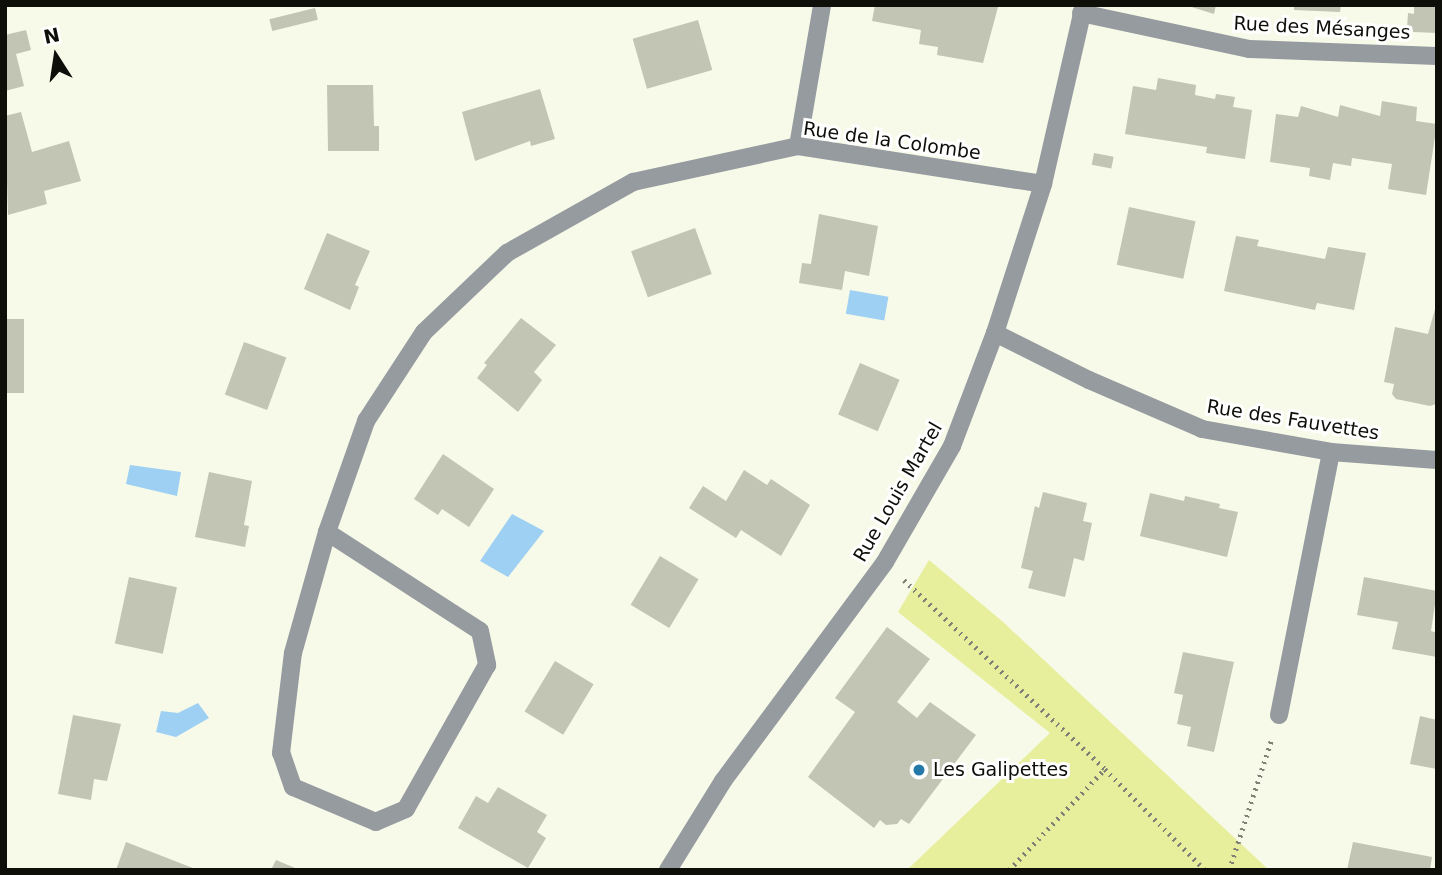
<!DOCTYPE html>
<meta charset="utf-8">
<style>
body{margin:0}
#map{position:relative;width:1442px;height:875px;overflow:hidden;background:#f7fae9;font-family:"DejaVu Sans",sans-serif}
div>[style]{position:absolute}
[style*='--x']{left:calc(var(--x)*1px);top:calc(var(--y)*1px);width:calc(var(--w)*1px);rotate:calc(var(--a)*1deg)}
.green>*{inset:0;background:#e7ef9c}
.water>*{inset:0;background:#9dd0f3;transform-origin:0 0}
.building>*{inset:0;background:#c2c4b4;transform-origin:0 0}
.path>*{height:4.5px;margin-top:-2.25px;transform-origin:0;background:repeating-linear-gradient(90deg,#7f8176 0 2px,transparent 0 7px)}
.minor>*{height:18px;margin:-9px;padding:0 9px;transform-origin:9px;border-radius:9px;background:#959b9f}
.dots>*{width:19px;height:19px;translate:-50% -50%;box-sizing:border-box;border:4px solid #fff;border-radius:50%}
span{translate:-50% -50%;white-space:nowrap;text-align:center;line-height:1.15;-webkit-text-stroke:6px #fff;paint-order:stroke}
.street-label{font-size:19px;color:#0e0f09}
.poi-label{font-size:19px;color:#0e0f09}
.left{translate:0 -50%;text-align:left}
.frame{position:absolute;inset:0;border:7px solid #0e0f09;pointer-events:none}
.north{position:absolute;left:21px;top:21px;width:70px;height:70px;-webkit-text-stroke:5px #fff;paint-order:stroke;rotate:348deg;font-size:19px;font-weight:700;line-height:28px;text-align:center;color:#0e0f09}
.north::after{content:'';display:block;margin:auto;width:24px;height:32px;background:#0e0f09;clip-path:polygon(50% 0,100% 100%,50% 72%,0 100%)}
</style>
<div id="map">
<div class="green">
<div style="clip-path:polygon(929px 560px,1002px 621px,1269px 870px,907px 870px,1050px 733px,898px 612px)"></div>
</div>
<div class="water">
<div style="left:850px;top:290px;width:39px;height:24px;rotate:10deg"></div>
<div style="clip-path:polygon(130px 465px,181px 472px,177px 496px,126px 484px)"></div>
<div style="clip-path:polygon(512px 514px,544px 531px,508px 577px,480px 561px)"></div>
<div style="clip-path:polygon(198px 703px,209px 718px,176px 737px,156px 732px,161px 711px,178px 713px)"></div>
</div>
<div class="building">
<div style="clip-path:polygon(875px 5px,998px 7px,983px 63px,937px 55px,938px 47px,919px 44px,921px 30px,872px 21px)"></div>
<div style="clip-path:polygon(1185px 5px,1216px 5px,1214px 14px)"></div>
<div style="clip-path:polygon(1294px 5px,1341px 5px,1340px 12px,1294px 10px)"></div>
<div style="clip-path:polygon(1414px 5px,1437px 5px,1437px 33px,1413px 32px,1413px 29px,1407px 29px,1408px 13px,1414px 14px)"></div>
<div style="left:315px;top:8px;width:12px;height:47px;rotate:76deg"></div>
<div style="left:698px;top:20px;width:52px;height:68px;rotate:74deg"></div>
<div style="clip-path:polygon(26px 30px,31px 50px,16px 54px,24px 86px,5px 91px,5px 35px)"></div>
<div style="clip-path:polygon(1158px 78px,1196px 85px,1195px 95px,1215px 99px,1216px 94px,1235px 97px,1233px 107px,1252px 110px,1245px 159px,1206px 153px,1207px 147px,1125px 134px,1133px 86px,1156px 90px)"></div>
<div style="clip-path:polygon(327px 85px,373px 85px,374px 126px,379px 126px,379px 151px,328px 151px)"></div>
<div style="clip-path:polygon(540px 89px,555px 139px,531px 146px,530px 141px,475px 161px,462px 112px)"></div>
<div style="clip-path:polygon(1382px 101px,1417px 107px,1416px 121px,1437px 124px,1426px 195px,1388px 189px,1392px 164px,1352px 158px,1351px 166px,1333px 163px,1330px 180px,1309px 176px,1310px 168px,1270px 162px,1276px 114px,1298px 117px,1301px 106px,1338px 117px,1340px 105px,1380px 116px)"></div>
<div style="clip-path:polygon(21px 112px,32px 152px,69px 141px,81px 181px,44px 191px,47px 204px,8px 215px,5px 116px)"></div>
<div style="left:1094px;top:153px;width:20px;height:12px;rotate:11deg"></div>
<div style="left:1129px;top:207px;width:68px;height:59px;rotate:12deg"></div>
<div style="clip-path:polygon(819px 214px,878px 226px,869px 276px,845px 271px,842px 290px,799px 283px,802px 263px,811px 264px)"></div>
<div style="left:695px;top:228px;width:49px;height:68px;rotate:70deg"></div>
<div style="clip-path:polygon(327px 233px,370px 251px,355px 285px,359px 287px,350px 310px,304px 289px)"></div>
<div style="clip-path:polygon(1236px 236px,1259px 240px,1257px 246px,1325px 259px,1328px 247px,1366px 253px,1354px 310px,1317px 303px,1315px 310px,1224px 291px)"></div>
<div style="clip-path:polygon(1437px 302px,1436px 404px,1430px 406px,1396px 399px,1392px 394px,1394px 384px,1384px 382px,1395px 327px,1428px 334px)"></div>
<div style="clip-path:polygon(521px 318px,556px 345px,534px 372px,542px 380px,518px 412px,477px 378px,487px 365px,484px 363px)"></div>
<div style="left:5px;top:319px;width:19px;height:74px"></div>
<div style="left:244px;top:342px;width:45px;height:56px;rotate:20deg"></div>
<div style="left:860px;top:363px;width:43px;height:56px;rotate:23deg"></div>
<div style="clip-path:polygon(443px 454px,494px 489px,469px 527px,442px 509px,438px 515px,414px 499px)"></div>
<div style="clip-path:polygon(744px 470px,767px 485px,771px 479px,810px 505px,781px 556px,741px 530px,736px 538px,689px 508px,703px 486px,726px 501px)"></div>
<div style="clip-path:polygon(209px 472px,252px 481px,244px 525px,249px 526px,245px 547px,195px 537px)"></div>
<div style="clip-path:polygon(1043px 492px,1087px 503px,1083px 521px,1092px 523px,1084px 561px,1074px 558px,1065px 597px,1028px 588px,1033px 571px,1021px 568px,1035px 506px,1039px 508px)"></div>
<div style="clip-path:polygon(1150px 493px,1184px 501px,1185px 496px,1220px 504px,1219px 508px,1238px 512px,1227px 557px,1140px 536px)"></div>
<div style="left:660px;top:556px;width:45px;height:57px;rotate:31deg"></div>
<div style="left:129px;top:577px;width:49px;height:68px;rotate:12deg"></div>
<div style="clip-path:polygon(1364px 577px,1437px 591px,1431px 631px,1437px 633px,1437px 657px,1392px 649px,1398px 622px,1357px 615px)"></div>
<div style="clip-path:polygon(887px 627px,930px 659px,897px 702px,917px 718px,930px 702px,976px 735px,909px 824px,901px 819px,897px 824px,886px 825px,880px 820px,874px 828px,808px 777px,855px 712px,835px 698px)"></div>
<div style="clip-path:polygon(1183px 652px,1234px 662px,1214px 752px,1187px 746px,1191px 727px,1177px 724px,1183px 695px,1174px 693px)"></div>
<div style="left:555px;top:661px;width:45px;height:59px;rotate:31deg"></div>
<div style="clip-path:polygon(73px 715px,121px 724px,107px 781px,94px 779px,91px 800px,58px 794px)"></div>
<div style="clip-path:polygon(1420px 716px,1437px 720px,1437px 769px,1410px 764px)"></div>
<div style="clip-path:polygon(498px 787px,547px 815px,537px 832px,546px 838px,528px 868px,458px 828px,476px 796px,488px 803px)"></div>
<div style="clip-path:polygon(126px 842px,198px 870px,116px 870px)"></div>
<div style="clip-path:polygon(1353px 842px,1432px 857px,1430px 870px,1347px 870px)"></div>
<div style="clip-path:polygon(276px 860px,300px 870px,271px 870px)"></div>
</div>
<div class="path">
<div style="--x:904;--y:580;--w:276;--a:43.2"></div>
<div style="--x:1105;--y:769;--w:142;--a:45.3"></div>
<div style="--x:1009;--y:870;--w:139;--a:-46.5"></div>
<div style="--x:1229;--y:870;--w:136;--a:-72"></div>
</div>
<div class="minor">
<div style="--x:1081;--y:13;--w:172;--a:12.1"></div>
<div style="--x:1249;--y:49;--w:188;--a:2.1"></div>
<div style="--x:798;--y:146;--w:143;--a:-80.3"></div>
<div style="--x:995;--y:333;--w:105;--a:26.6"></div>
<div style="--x:1089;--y:380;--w:123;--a:23.4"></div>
<div style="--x:1202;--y:429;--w:131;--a:10.1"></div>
<div style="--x:1331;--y:452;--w:106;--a:4.3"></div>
<div style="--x:327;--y:532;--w:182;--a:32.9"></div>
<div style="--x:480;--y:631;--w:35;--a:78"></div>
<div style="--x:487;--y:665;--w:165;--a:119.4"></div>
<div style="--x:406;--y:809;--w:33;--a:157"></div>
<div style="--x:376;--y:822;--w:90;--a:-157.1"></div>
<div style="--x:293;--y:787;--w:36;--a:-109"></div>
<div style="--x:281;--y:753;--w:101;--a:-83.2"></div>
<div style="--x:293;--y:653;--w:126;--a:-74.3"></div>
<div style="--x:327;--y:532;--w:118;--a:-70.6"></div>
<div style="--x:366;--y:421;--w:106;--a:-56.9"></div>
<div style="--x:424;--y:332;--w:115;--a:-43.6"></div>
<div style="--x:507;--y:253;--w:145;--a:-29.4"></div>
<div style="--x:633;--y:182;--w:169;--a:-12.3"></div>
<div style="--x:798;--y:146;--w:248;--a:8.8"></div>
<div style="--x:1279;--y:715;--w:268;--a:-78.8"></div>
<div style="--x:668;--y:870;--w:105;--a:-58.3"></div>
<div style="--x:723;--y:781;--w:272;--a:-53.5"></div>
<div style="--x:885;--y:562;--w:134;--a:-60"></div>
<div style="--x:952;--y:446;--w:121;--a:-69.2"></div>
<div style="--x:995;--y:333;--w:157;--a:-72.1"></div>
<div style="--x:1043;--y:184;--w:184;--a:-77.1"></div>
</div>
<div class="dots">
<div style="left:919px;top:770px;background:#2479a9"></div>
</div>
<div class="street-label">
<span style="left:1322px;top:28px;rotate:3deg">Rue des Mésanges</span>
<span style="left:892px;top:141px;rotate:8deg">Rue de la Colombe</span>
<span style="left:1293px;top:420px;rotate:9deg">Rue des Fauvettes</span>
<span style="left:898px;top:492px;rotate:-60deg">Rue Louis Martel</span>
</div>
<div class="poi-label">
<span class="left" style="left:933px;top:770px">Les Galipettes</span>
</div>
<div class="frame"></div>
<div class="north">N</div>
</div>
